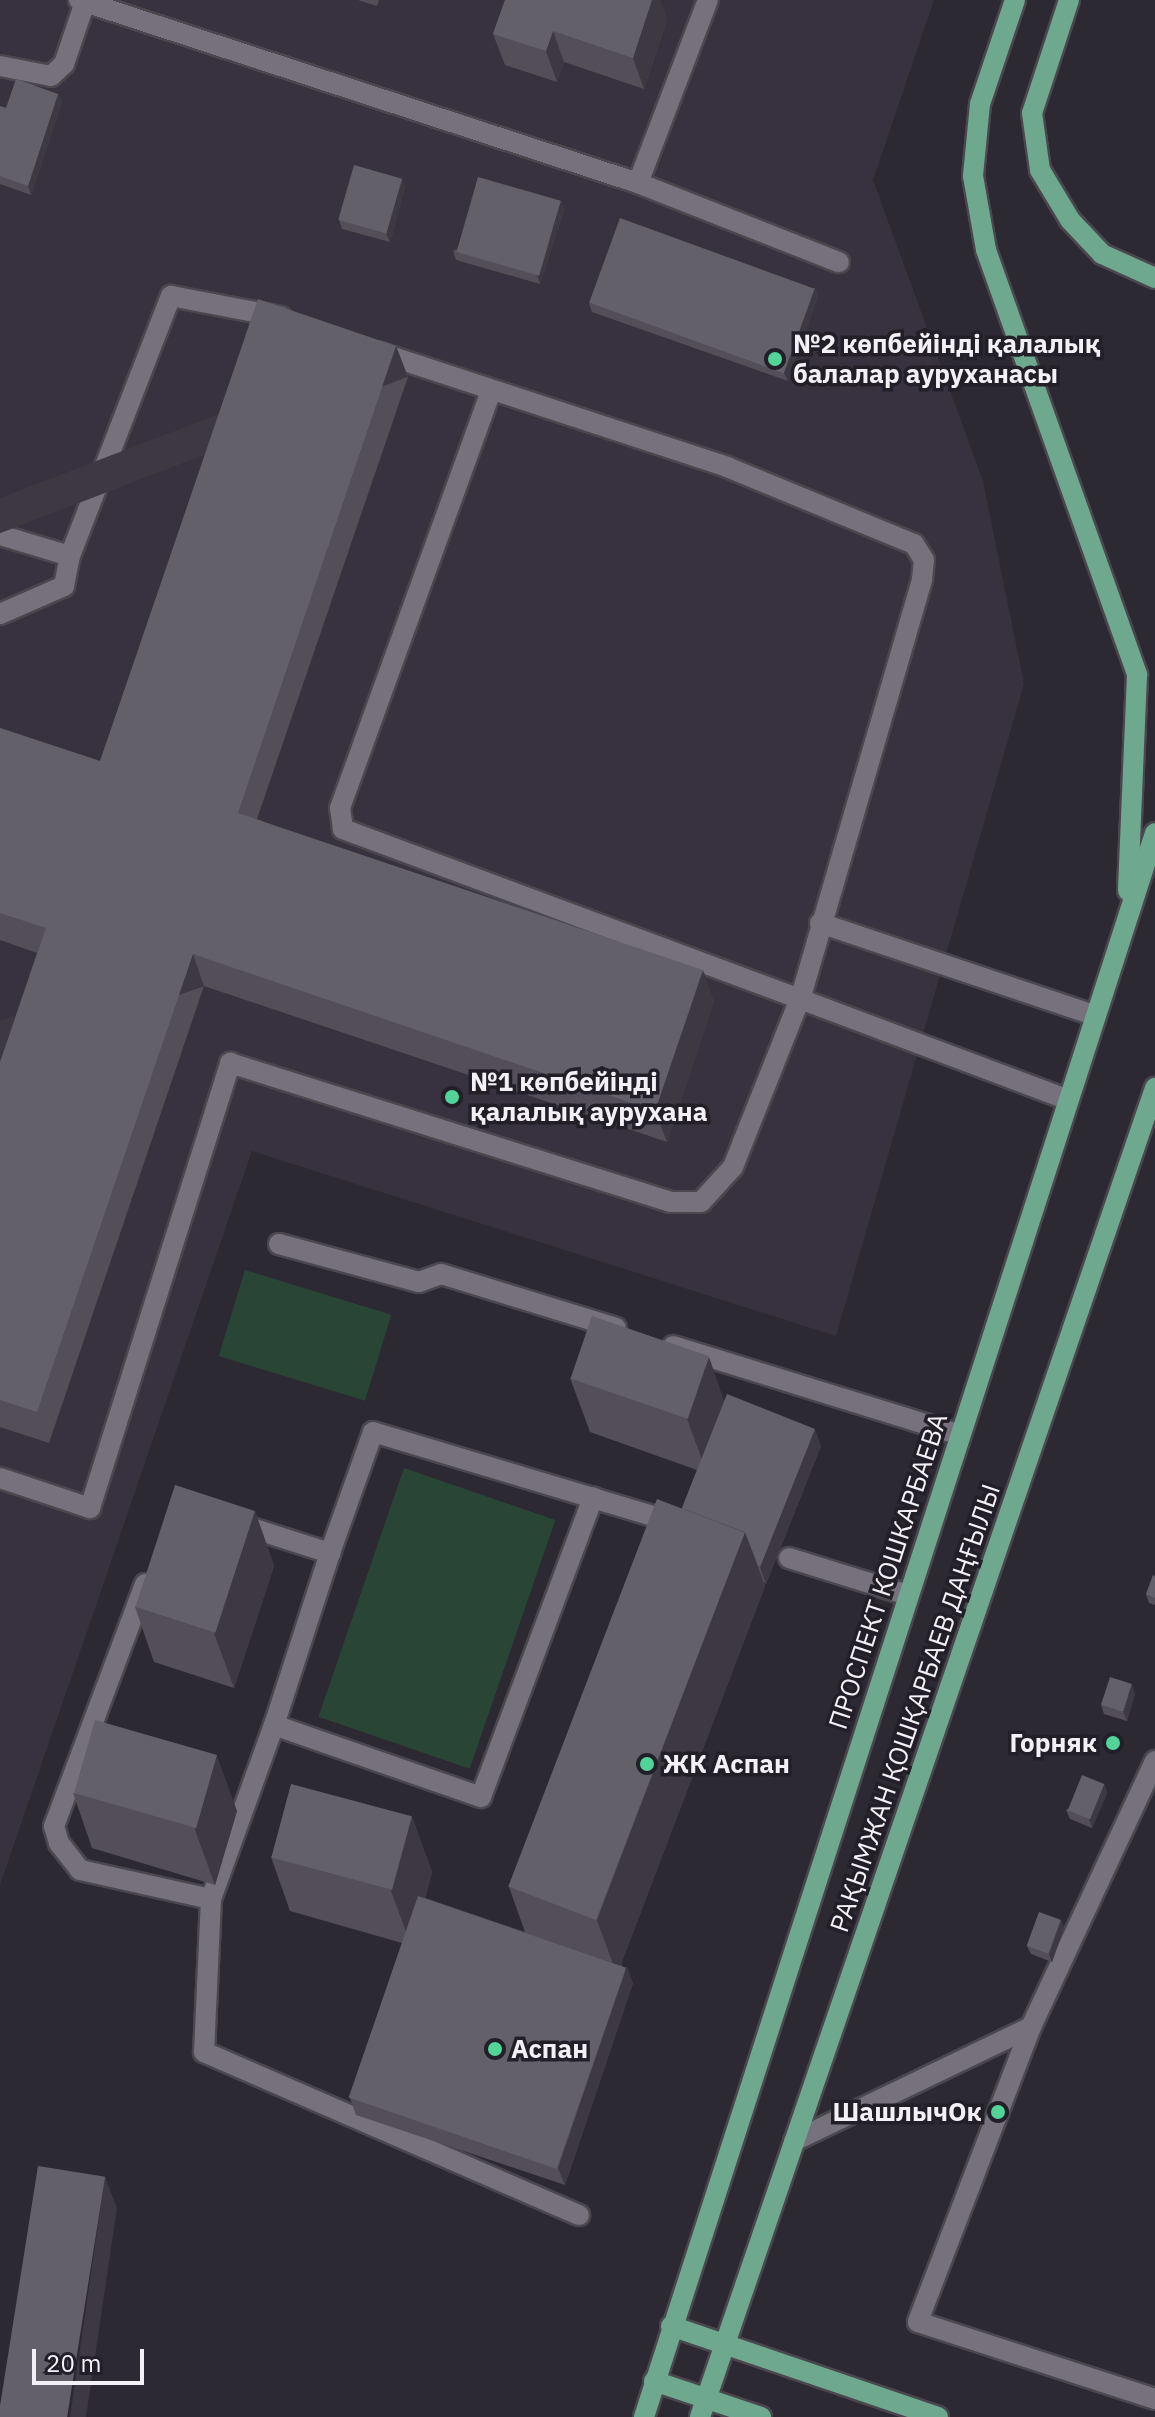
<!DOCTYPE html>
<meta charset="utf-8">
<style>
body{margin:0}
#map{position:relative;width:1155px;height:2417px;overflow:hidden;background:#2d2932;font-family:"IBM Plex Sans",sans-serif}
div>[style]{position:absolute}
[style*='--x']{left:calc(var(--x)*1px);top:calc(var(--y)*1px);width:calc(var(--w)*1px);rotate:calc(var(--a)*1deg)}
.built>*{inset:0;background:#38313f}
.green>*{inset:0;background:#294536;transform-origin:0 0}
.roads{filter:drop-shadow(2px 0 #4a474e) drop-shadow(-2px 0 #4a474e) drop-shadow(0 2px #4a474e) drop-shadow(0 -2px #4a474e)}
.minor>*{height:20px;margin:-10px;padding:0 10px;transform-origin:10px;border-radius:10px;background:#76717c}
.major>*{height:20px;margin:-10px;padding:0 10px;transform-origin:10px;border-radius:10px;background:#6ea88e}
.wall>*{inset:0;background:#534e58}
.shaded-wall>*{inset:0;background:#3d3842;transform-origin:0 0}
.building>*{inset:0;background:#646069;transform-origin:0 0}
.dots>*{width:22px;height:22px;translate:-50% -50%;box-sizing:border-box;border:4px solid #231f28;border-radius:50%}
span{translate:-50% -50%;white-space:nowrap;text-align:center;line-height:1.15;-webkit-text-stroke:7px #231f28;paint-order:stroke}
.poi-label{font-size:26px;color:#f3f0f6;font-weight:700}
.left{translate:0 -50%;text-align:left}
.right{translate:-100% -50%;text-align:right}
.street-label{font-size:26px;color:#f3f0f6}
.scale{position:absolute;left:32px;top:2349px;width:112px;height:36px;box-sizing:border-box;border:4px solid #f3f0f6;border-top:0;padding-left:10px;font-size:24px;line-height:28px;white-space:nowrap;color:#f3f0f6;-webkit-text-stroke:6px #231f28;paint-order:stroke}
</style>
<div id="map">
<div class="built">
<div style="clip-path:polygon(0 0,934px 0,873px 180px,983px 481px,1024px 684px,836px 1336px,252px 1151px,0 1885px)"></div>
</div>
<div class="green">
<div style="left:245px;top:1270px;width:153px;height:90px;rotate:17deg"></div>
<div style="left:404px;top:1468px;width:160px;height:263px;rotate:19deg"></div>
</div>
<div class="roads">
<div class="minor">
<div style="--x:79;--y:0;--w:588;--a:18.13"></div>
<div style="--x:638;--y:183;--w:216;--a:21.5"></div>
<div style="--x:0;--y:66;--w:52;--a:11.1"></div>
<div style="--x:51;--y:76;--w:18;--a:-43"></div>
<div style="--x:64;--y:64;--w:65;--a:-71.3"></div>
<div style="--x:638;--y:183;--w:196;--a:-69.1"></div>
<div style="--x:378;--y:352;--w:367;--a:18.2"></div>
<div style="--x:727;--y:467;--w:202;--a:22.4"></div>
<div style="--x:914;--y:544;--w:19;--a:58"></div>
<div style="--x:924;--y:560;--w:20;--a:96"></div>
<div style="--x:922;--y:580;--w:436;--a:106.2"></div>
<div style="--x:800;--y:999;--w:286;--a:20.6"></div>
<div style="--x:0;--y:535;--w:73;--a:16.7"></div>
<div style="--x:70;--y:556;--w:279;--a:-68.8"></div>
<div style="--x:171;--y:296;--w:112;--a:10.8"></div>
<div style="--x:0;--y:614;--w:70;--a:-23.6"></div>
<div style="--x:64;--y:586;--w:31;--a:-79"></div>
<div style="--x:820;--y:923;--w:291;--a:18.6"></div>
<div style="--x:279;--y:1244;--w:145;--a:15.2"></div>
<div style="--x:419;--y:1282;--w:23;--a:-20"></div>
<div style="--x:441;--y:1274;--w:183;--a:17.1"></div>
<div style="--x:673;--y:1346;--w:300;--a:17.2"></div>
<div style="--x:0;--y:1478;--w:95;--a:18.4"></div>
<div style="--x:90;--y:1508;--w:467;--a:-72.5"></div>
<div style="--x:230;--y:1063;--w:461;--a:17.5"></div>
<div style="--x:670;--y:1202;--w:31;--a:0"></div>
<div style="--x:701;--y:1202;--w:47;--a:-47.6"></div>
<div style="--x:733;--y:1167;--w:181;--a:-68.3"></div>
<div style="--x:800;--y:999;--w:488;--a:-159.6"></div>
<div style="--x:343;--y:829;--w:21;--a:-98"></div>
<div style="--x:340;--y:808;--w:443;--a:-70.1"></div>
<div style="--x:239;--y:1524;--w:96;--a:17.7"></div>
<div style="--x:330;--y:1553;--w:128;--a:-70.4"></div>
<div style="--x:373;--y:1432;--w:316;--a:16.7"></div>
<div style="--x:330;--y:1553;--w:181;--a:108"></div>
<div style="--x:274;--y:1725;--w:219;--a:19.2"></div>
<div style="--x:481;--y:1797;--w:320;--a:-69.5"></div>
<div style="--x:789;--y:1558;--w:125;--a:17.3"></div>
<div style="--x:145;--y:1584;--w:259;--a:110.6"></div>
<div style="--x:54;--y:1826;--w:18;--a:74"></div>
<div style="--x:59;--y:1843;--w:34;--a:52"></div>
<div style="--x:80;--y:1870;--w:134;--a:12.5"></div>
<div style="--x:211;--y:1899;--w:153;--a:92.6"></div>
<div style="--x:204;--y:2052;--w:409;--a:23.5"></div>
<div style="--x:1155;--y:1761;--w:293;--a:115"></div>
<div style="--x:1031;--y:2027;--w:316;--a:111"></div>
<div style="--x:918;--y:2322;--w:249;--a:18"></div>
<div style="--x:211;--y:1899;--w:185;--a:-70.1"></div>
<div style="--x:794;--y:2141;--w:263;--a:-25.7"></div>
</div>
<div class="major">
<div style="--x:1015;--y:0;--w:110;--a:108.6"></div>
<div style="--x:980;--y:104;--w:72;--a:95.6"></div>
<div style="--x:973;--y:176;--w:75;--a:80"></div>
<div style="--x:986;--y:250;--w:451;--a:70.4"></div>
<div style="--x:1137;--y:675;--w:216;--a:92.4"></div>
<div style="--x:1069;--y:0;--w:119;--a:108.1"></div>
<div style="--x:1032;--y:113;--w:58;--a:82"></div>
<div style="--x:1040;--y:170;--w:58;--a:59"></div>
<div style="--x:1070;--y:220;--w:47;--a:46.7"></div>
<div style="--x:1102;--y:254;--w:58;--a:24.4"></div>
<div style="--x:671;--y:2326;--w:282;--a:18.8"></div>
<div style="--x:654;--y:2381;--w:113;--a:18.6"></div>
<div style="--x:644;--y:2417;--w:1664;--a:-72.12"></div>
<div style="--x:700;--y:2417;--w:1405;--a:-71.1"></div>
</div>
</div>
<div class="wall">
<div style="clip-path:polygon(358px 0,379px 0,377px 6px)"></div>
<div style="clip-path:polygon(505px 0,660px 0,667px 20px,644px 89px,564px 62px,557px 82px,505px 65px,493px 34px)"></div>
<div style="clip-path:polygon(58px 94px,62px 102px,31px 195px,0 184px,0 106px,6px 108px)"></div>
<div style="clip-path:polygon(402px 179px,405px 187px,390px 242px,342px 229px,339px 220px)"></div>
<div style="clip-path:polygon(561px 201px,564px 210px,540px 284px,456px 260px,453px 251px)"></div>
<div style="clip-path:polygon(815px 288px,818px 296px,788px 381px,592px 312px,589px 303px)"></div>
<div style="clip-path:polygon(396px 346px,408px 377px,257px 819px,714px 1001px,667px 1142px,204px 986px,49px 1443px,0 1427px,0 1062px,37px 953px,0 940px,0 728px,100px 761px)"></div>
<div style="clip-path:polygon(570px 1378px,724px 1400px,821px 1446px,766px 1584px,764px 1582px,765px 1586px,621px 1964px,633px 1983px,565px 2185px,356px 2115px,350px 2098px,402px 1943px,290px 1911px,271px 1857px,412px 1817px,432px 1872px,425px 1898px,525px 1932px,509px 1887px,682px 1508px,697px 1470px,590px 1432px)"></div>
<div style="clip-path:polygon(255px 1511px,274px 1566px,234px 1688px,154px 1662px,135px 1607px)"></div>
<div style="clip-path:polygon(1155px 1576px,1155px 1605px,1149px 1603px,1146px 1594px)"></div>
<div style="clip-path:polygon(1135px 1693px,1127px 1721px,1104px 1714px,1101px 1705px)"></div>
<div style="clip-path:polygon(1104px 1784px,1107px 1793px,1092px 1828px,1070px 1819px,1066px 1810px)"></div>
<div style="clip-path:polygon(73px 1793px,237px 1811px,215px 1885px,92px 1848px)"></div>
<div style="clip-path:polygon(1061px 1920px,1064px 1928px,1052px 1962px,1031px 1954px,1027px 1946px)"></div>
</div>
<div class="shaded-wall">
<div style="clip-path:polygon(645px 0,660px 0,667px 20px,644px 89px,633px 58px)"></div>
<div style="clip-path:polygon(553px 31px,564px 62px,557px 82px,546px 51px)"></div>
<div style="clip-path:polygon(58px 94px,62px 102px,31px 195px,28px 186px)"></div>
<div style="clip-path:polygon(402px 179px,405px 187px,390px 242px,386px 233px)"></div>
<div style="clip-path:polygon(561px 201px,564px 210px,540px 284px,537px 275px)"></div>
<div style="clip-path:polygon(815px 288px,818px 296px,788px 381px,784px 373px)"></div>
<div style="left:396px;top:346px;width:33px;height:493px;rotate:69deg"></div>
<div style="left:193px;top:954px;width:34px;height:484px;rotate:71deg"></div>
<div style="clip-path:polygon(703px 970px,714px 1001px,667px 1142px,655px 1111px)"></div>
<div style="clip-path:polygon(709px 1357px,728px 1412px,707px 1473px,687px 1419px)"></div>
<div style="clip-path:polygon(815px 1429px,821px 1446px,766px 1584px,760px 1567px)"></div>
<div style="clip-path:polygon(255px 1511px,274px 1566px,234px 1688px,214px 1633px)"></div>
<div style="clip-path:polygon(745px 1532px,765px 1586px,617px 1975px,597px 1920px)"></div>
<div style="clip-path:polygon(1132px 1684px,1135px 1693px,1127px 1721px,1123px 1712px)"></div>
<div style="clip-path:polygon(217px 1756px,237px 1811px,215px 1885px,195px 1830px)"></div>
<div style="clip-path:polygon(1104px 1784px,1107px 1793px,1092px 1828px,1089px 1819px)"></div>
<div style="clip-path:polygon(412px 1817px,432px 1872px,411px 1945px,391px 1891px)"></div>
<div style="clip-path:polygon(1061px 1920px,1064px 1928px,1052px 1962px,1049px 1954px)"></div>
<div style="clip-path:polygon(627px 1966px,633px 1983px,565px 2185px,558px 2168px)"></div>
<div style="clip-path:polygon(105px 2177px,117px 2208px,86px 2417px,70px 2417px)"></div>
</div>
<div class="building">
<div style="clip-path:polygon(505px 0,652px 0,633px 58px,553px 31px,546px 51px,493px 34px)"></div>
<div style="clip-path:polygon(16px 79px,58px 94px,28px 186px,0 176px,0 106px,6px 108px)"></div>
<div style="left:354px;top:165px;width:50px;height:57px;rotate:16deg"></div>
<div style="left:478px;top:177px;width:86px;height:78px;rotate:16deg"></div>
<div style="left:620px;top:218px;width:207px;height:90px;rotate:20deg"></div>
<div style="clip-path:polygon(258px 299px,396px 346px,238px 813px,703px 970px,655px 1111px,193px 954px,37px 1412px,0 1400px,0 1062px,46px 928px,0 913px,0 728px,100px 761px)"></div>
<div style="left:592px;top:1316px;width:124px;height:66px;rotate:19deg"></div>
<div style="clip-path:polygon(727px 1394px,815px 1429px,760px 1567px,758px 1565px,745px 1532px,682px 1508px)"></div>
<div style="left:175px;top:1485px;width:84px;height:128px;rotate:18deg"></div>
<div style="left:657px;top:1499px;width:94px;height:415px;rotate:21deg"></div>
<div style="clip-path:polygon(1153px 1575px,1155px 1576px,1155px 1598px,1146px 1594px)"></div>
<div style="left:1110px;top:1677px;width:23px;height:29px;rotate:18deg"></div>
<div style="left:95px;top:1720px;width:127px;height:76px;rotate:16deg"></div>
<div style="left:1082px;top:1775px;width:24px;height:38px;rotate:22deg"></div>
<div style="left:291px;top:1784px;width:125px;height:76px;rotate:15deg"></div>
<div style="left:418px;top:1896px;width:220px;height:213px;rotate:19deg"></div>
<div style="left:1039px;top:1912px;width:23px;height:36px;rotate:20deg"></div>
<div style="left:38px;top:2166px;width:68px;height:254px;rotate:9deg"></div>
</div>
<div class="dots">
<div style="left:775px;top:359px;background:#52d397"></div>
<div style="left:452px;top:1097px;background:#52d397"></div>
<div style="left:1113px;top:1743px;background:#52d397"></div>
<div style="left:647px;top:1764px;background:#52d397"></div>
<div style="left:495px;top:2049px;background:#52d397"></div>
<div style="left:998px;top:2112px;background:#52d397"></div>
</div>
<div class="poi-label">
<span class="left" style="left:793px;top:359px">№2 көпбейінді қалалық<br>балалар ауруханасы</span>
<span class="left" style="left:470px;top:1097px">№1 көпбейінді<br>қалалық аурухана</span>
<span class="right" style="left:1097px;top:1743px">Горняк</span>
<span class="left" style="left:663px;top:1764px">ЖК Аспан</span>
<span class="left" style="left:511px;top:2049px">Аспан</span>
<span class="right" style="left:982px;top:2112px">ШашлычОк</span>
</div>
<div class="street-label">
<span style="left:888px;top:1571px;rotate:-72deg">ПРОСПЕКТ КОШКАРБАЕВА</span>
<span style="left:915px;top:1708px;rotate:-71deg">РАҚЫМЖАН ҚОШҚАРБАЕВ ДАҢҒЫЛЫ</span>
</div>
<div class="scale">20 m</div>
</div>
